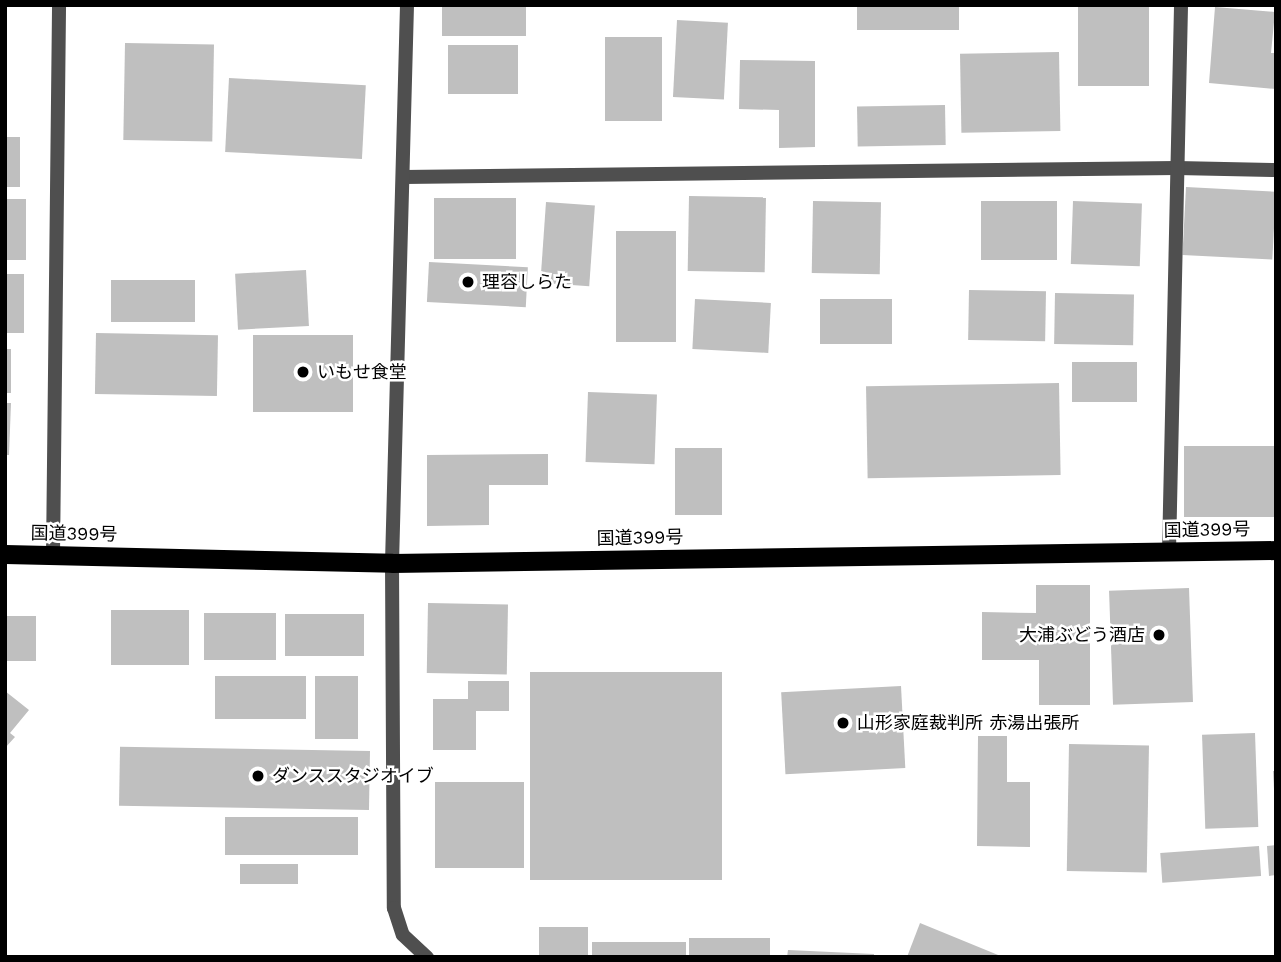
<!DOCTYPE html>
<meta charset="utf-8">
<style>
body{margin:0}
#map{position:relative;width:1281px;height:962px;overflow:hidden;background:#fff;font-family:"Work Sans","Noto Sans JP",sans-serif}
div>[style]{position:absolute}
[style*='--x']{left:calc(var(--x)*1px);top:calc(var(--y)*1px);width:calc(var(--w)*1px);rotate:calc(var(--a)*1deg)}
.building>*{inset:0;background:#bfbfbf;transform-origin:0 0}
.minor>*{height:14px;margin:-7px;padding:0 7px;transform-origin:7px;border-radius:7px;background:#4f4f4f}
.tertiary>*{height:14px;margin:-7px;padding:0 7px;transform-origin:7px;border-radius:7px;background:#4f4f4f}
.trunk>*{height:19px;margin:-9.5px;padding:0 9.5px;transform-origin:9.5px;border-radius:9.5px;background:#000}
.dots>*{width:19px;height:19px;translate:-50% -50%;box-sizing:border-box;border:4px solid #fff;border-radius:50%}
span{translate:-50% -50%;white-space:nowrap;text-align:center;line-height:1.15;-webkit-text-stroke:5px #fff;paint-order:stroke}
.poi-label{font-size:18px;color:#000}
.left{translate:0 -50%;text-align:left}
.right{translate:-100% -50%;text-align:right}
.street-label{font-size:18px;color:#000}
.frame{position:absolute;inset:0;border:7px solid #000;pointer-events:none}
</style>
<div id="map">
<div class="building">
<div style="left:442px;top:5px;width:84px;height:31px"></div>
<div style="left:857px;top:5px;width:102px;height:25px"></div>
<div style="left:1078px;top:5px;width:71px;height:81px"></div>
<div style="clip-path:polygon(1215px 7px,1275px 12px,1271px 53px,1276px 53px,1276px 89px,1209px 83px)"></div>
<div style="left:677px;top:20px;width:51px;height:77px;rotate:3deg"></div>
<div style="left:605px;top:37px;width:57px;height:84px"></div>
<div style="left:125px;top:43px;width:89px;height:97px;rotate:1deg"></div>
<div style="left:518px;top:45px;width:49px;height:70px;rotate:90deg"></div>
<div style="left:1059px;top:52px;width:79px;height:99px;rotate:89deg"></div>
<div style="clip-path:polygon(740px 60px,815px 61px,815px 147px,779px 148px,779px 110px,739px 109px)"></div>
<div style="left:229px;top:78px;width:137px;height:74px;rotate:3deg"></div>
<div style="left:945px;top:105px;width:40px;height:88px;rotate:89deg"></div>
<div style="left:5px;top:137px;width:15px;height:50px"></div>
<div style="left:1186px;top:187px;width:90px;height:68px;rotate:3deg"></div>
<div style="left:689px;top:196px;width:77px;height:75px;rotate:1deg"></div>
<div style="left:434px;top:198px;width:82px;height:61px"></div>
<div style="left:5px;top:199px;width:21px;height:61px"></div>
<div style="left:813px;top:201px;width:68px;height:72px;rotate:1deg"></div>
<div style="left:981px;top:201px;width:76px;height:59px"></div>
<div style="left:1073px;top:201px;width:69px;height:63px;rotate:2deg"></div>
<div style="left:546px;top:202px;width:49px;height:81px;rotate:4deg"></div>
<div style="left:616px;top:231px;width:60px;height:111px"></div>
<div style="left:429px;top:262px;width:99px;height:40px;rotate:3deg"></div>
<div style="left:306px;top:270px;width:56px;height:71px;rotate:87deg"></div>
<div style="left:5px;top:274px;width:19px;height:59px"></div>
<div style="left:195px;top:280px;width:42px;height:84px;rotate:90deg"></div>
<div style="left:969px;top:290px;width:77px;height:50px;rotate:1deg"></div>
<div style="left:1055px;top:293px;width:79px;height:51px;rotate:1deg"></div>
<div style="left:695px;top:299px;width:76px;height:50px;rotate:3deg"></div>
<div style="left:820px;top:299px;width:72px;height:45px"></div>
<div style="left:96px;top:333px;width:122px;height:61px;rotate:1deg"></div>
<div style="left:253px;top:335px;width:100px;height:77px"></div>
<div style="left:5px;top:349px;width:6px;height:44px"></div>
<div style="left:1072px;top:362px;width:65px;height:40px"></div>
<div style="left:1059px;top:383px;width:92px;height:193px;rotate:89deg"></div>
<div style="left:588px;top:392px;width:69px;height:70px;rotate:2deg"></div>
<div style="clip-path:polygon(5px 403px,11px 403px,9px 455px,5px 455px)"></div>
<div style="left:1276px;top:446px;width:71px;height:92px;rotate:90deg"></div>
<div style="left:675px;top:448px;width:47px;height:67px"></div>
<div style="clip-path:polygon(548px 454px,548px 485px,489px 485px,489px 525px,427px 526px,427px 455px)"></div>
<div style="clip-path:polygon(1036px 585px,1090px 585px,1090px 705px,1039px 705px,1039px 660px,982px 660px,982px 612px,1036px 613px)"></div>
<div style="left:1189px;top:588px;width:114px;height:80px;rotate:88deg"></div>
<div style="left:428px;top:603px;width:80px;height:70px;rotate:1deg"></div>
<div style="left:111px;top:610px;width:78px;height:55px"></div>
<div style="left:204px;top:613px;width:72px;height:47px"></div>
<div style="left:285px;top:614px;width:79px;height:42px"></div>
<div style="left:5px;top:616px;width:31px;height:45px"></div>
<div style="left:530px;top:672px;width:192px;height:208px"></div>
<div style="left:215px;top:676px;width:91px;height:43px"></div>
<div style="left:315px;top:676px;width:43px;height:63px"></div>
<div style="clip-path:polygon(468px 681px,509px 681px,509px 711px,476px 711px,476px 750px,433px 750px,433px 699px,468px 699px)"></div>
<div style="left:901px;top:686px;width:82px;height:120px;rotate:87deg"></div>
<div style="clip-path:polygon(5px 691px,29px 710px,10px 733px,15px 737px,5px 748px)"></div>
<div style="left:1255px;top:733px;width:94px;height:53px;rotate:88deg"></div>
<div style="clip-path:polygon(978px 736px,1007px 736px,1007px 782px,1030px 782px,1030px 847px,977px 846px)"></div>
<div style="left:1069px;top:744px;width:80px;height:127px;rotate:1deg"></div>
<div style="left:370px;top:751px;width:59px;height:250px;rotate:91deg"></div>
<div style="clip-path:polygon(1273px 771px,1276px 771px,1276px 789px,1274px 789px)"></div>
<div style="left:435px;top:782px;width:89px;height:86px"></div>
<div style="left:225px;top:817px;width:133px;height:38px"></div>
<div style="clip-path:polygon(1276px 845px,1276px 875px,1269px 876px,1267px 846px)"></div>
<div style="left:1259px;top:846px;width:30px;height:99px;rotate:86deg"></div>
<div style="left:240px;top:864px;width:58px;height:20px"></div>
<div style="clip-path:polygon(920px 923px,1003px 957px,907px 957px)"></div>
<div style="left:539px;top:927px;width:49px;height:30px"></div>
<div style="left:770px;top:938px;width:19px;height:81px;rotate:90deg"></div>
<div style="left:592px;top:942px;width:94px;height:15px"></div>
<div style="clip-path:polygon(788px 950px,874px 954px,874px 957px,787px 957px)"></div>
</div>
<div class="minor">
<div style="--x:404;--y:177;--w:773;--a:-0.67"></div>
<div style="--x:1177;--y:168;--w:99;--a:1.2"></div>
<div style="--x:1169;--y:552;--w:547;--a:-88.74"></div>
<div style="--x:53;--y:555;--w:550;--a:-89.37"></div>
<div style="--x:392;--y:563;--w:345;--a:89.7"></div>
<div style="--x:394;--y:908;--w:28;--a:72"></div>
<div style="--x:403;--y:935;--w:33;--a:43"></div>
</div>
<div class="tertiary">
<div style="--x:392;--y:563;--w:558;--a:-88.46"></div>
</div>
<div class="trunk">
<div style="--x:5;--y:554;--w:387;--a:1.3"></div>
<div style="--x:392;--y:563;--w:884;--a:-0.84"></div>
</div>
<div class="dots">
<div style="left:468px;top:282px;background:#000"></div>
<div style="left:303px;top:372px;background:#000"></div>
<div style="left:1159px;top:635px;background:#000"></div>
<div style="left:843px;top:723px;background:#000"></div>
<div style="left:258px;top:776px;background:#000"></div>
</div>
<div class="poi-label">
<span class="left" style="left:482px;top:282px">理容しらた</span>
<span class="left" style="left:317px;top:372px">いもせ食堂</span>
<span class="right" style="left:1145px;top:635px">大浦ぶどう酒店</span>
<span class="left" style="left:857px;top:723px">山形家庭裁判所 赤湯出張所</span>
<span class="left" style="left:272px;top:776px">ダンススタジオイブ</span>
</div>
<div class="street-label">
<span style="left:1207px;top:530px;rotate:-1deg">国道399号</span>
<span style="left:74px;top:534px;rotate:1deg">国道399号</span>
<span style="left:640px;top:538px;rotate:-1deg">国道399号</span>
</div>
<div class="frame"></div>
</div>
